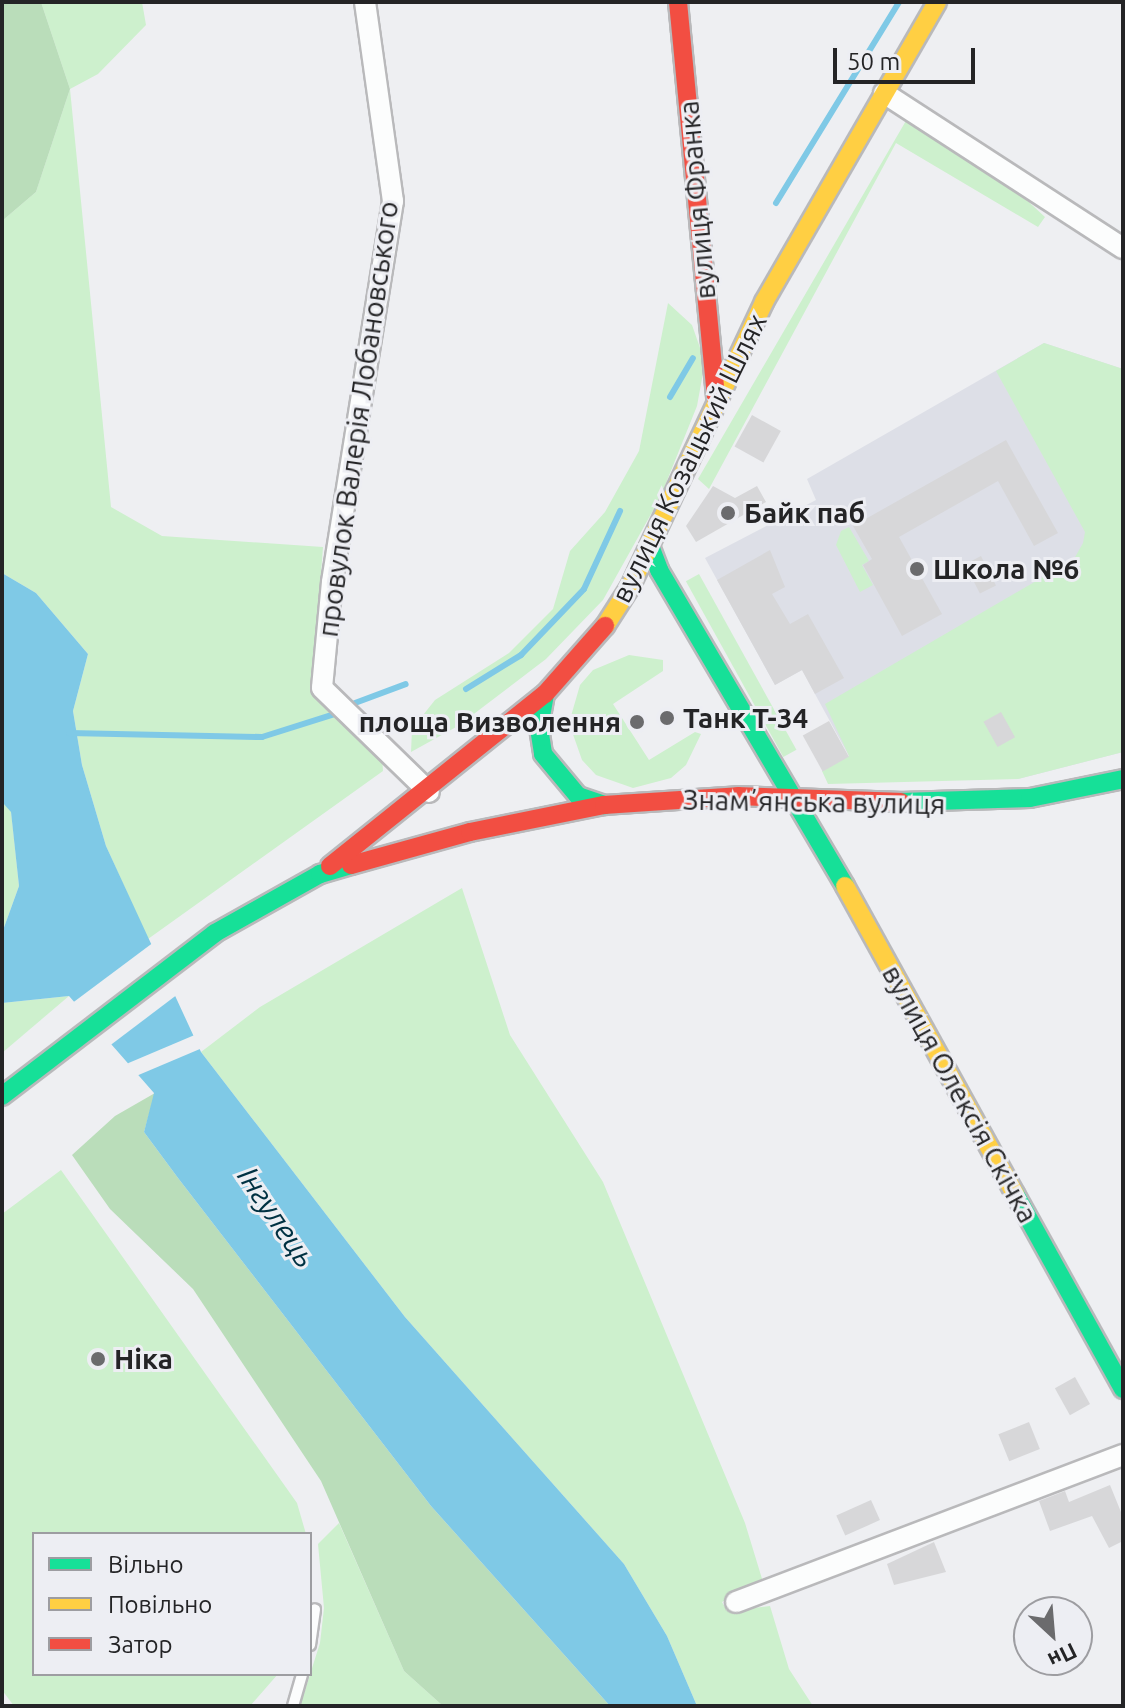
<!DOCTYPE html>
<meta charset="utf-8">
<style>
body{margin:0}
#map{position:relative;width:1125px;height:1708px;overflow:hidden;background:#eeeff2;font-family:Ubuntu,sans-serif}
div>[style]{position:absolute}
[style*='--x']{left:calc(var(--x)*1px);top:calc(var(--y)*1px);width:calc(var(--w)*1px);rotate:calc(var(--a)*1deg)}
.built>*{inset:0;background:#dddfe7}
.green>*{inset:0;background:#cdf0cd;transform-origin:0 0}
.forest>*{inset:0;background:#baddba}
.water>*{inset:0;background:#7fc9e6}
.pier>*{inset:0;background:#eeeff2;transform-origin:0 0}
.stream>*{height:6px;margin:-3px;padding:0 3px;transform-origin:3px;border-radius:3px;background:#7fc9e6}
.building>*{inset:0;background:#d7d7d9;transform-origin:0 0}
.roads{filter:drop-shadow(2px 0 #b9b9bb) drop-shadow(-2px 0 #b9b9bb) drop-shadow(0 2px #b9b9bb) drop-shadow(0 -2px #b9b9bb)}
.lane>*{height:10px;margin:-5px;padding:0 5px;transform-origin:5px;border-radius:5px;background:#fcfdfd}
.street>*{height:20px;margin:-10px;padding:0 10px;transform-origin:10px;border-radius:10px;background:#fcfdfd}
.fast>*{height:18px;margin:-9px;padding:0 9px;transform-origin:9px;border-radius:9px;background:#16e098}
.slow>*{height:18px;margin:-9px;padding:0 9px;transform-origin:9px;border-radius:9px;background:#ffcf43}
.jam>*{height:18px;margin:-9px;padding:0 9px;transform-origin:9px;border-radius:9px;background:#f24e42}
.dots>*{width:22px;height:22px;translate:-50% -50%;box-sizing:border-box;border:4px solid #edeef3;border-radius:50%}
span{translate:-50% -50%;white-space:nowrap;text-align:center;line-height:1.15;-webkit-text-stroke:6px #edeef3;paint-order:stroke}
.street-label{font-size:28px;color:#242426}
.poi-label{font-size:28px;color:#242426;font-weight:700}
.left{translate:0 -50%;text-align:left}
.right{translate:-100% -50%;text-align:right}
.water-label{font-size:30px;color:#003142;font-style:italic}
.frame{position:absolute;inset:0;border:4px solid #242426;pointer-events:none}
.legend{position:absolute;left:32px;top:1532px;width:280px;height:144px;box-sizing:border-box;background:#edeef3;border:2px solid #9d9da1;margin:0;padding:10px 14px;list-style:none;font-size:24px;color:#242426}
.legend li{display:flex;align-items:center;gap:16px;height:40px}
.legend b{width:40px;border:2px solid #9d9da1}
.north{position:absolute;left:1013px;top:1596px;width:80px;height:80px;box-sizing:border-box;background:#edeef3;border:2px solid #9d9da1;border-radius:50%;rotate:154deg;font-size:22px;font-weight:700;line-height:32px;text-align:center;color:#242426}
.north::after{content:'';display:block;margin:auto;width:28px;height:36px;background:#6b6b6d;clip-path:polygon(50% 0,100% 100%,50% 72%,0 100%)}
.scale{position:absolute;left:833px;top:48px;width:142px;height:36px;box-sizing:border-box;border:4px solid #242426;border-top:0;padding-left:10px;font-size:24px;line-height:28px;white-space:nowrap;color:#242426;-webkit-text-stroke:6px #edeef3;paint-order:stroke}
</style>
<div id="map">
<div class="built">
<div style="clip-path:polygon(1044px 343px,1123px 369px,1123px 752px,1018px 779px,822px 771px,849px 756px,815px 694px,802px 670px,775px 685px,705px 558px,816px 500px,807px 479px)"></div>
</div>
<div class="green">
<div style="clip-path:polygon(41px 2px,142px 2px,146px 25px,98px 74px,70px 89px,111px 507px,162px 536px,323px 547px,312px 691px,382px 756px,383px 771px,148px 939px,106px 846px,82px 765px,73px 711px,88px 654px,36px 593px,2px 573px,2px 221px,36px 192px,70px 89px)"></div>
<div style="clip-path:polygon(907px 119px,1007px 182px,1045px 217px,1038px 227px,896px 143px,709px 489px,698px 479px)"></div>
<div style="clip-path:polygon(668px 303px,692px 325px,705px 362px,697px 406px,660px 498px,603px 600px,546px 659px,458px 726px,411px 752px,412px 729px,435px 700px,509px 653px,553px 609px,570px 551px,605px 512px,639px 451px)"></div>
<div style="clip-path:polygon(1044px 343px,1123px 369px,1123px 752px,1018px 779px,828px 784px,822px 771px,849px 756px,825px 704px,1074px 559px,1083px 543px,1085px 532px,996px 371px)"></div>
<div style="clip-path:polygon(849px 527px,869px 561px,862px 565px,873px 585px,860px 592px,836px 545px,841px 531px)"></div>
<div style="left:699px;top:574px;width:201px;height:15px;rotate:61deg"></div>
<div style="clip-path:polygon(629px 655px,663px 660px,663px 671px,613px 704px,649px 760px,695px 732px,701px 734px,686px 765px,671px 778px,633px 788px,596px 775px,582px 760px,569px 723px,580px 685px,593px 670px)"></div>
<div style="clip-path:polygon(2px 802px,11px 811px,19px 886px,2px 933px)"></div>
<div style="clip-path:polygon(462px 888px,510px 1035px,603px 1182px,745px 1523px,763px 1582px,722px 1602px,727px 1611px,770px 1606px,789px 1669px,813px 1706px,697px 1706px,667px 1636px,624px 1564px,405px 1317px,201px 1052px,260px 1007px)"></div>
<div style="clip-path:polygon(69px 996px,2px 1053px,2px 1003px)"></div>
<div style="clip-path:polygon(61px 1170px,297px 1503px,306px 1534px,34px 1534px,34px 1674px,278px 1674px,250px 1706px,14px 1706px,2px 1690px,2px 1214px)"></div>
<div style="clip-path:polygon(339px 1523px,404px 1671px,443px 1706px,300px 1706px,320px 1643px,324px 1608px,318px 1544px)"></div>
</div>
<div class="forest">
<div style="clip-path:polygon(2px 2px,41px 2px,70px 89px,36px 192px,2px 221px)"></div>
<div style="clip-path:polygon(155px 1093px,144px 1132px,178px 1178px,431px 1506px,610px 1706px,443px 1706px,404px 1671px,321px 1481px,193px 1289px,110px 1209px,72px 1155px,115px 1116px)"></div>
</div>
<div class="water">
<div style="clip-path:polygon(2px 573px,36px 593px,88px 654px,73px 711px,82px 765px,106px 846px,201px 1052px,405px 1317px,624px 1564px,667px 1636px,697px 1706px,610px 1706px,431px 1506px,178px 1178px,144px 1132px,154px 1093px,69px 996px,2px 1003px,2px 933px,19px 886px,11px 812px,2px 802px)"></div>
</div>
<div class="pier">
<div style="clip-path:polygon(154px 942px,178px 994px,108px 1047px,71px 1004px)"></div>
<div style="left:197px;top:1034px;width:15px;height:75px;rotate:67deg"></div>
</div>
<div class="stream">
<div style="--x:776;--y:203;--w:236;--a:-58.5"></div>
<div style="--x:670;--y:397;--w:45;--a:-59.5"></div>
<div style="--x:466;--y:689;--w:65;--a:-31.7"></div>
<div style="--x:521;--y:655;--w:91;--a:-46.3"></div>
<div style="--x:584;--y:589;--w:86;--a:-65.2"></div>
<div style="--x:355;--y:703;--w:54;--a:-20.4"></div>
<div style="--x:69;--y:733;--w:193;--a:1.2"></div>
<div style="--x:262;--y:737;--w:80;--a:-17.5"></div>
</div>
<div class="building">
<div style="left:752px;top:415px;width:33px;height:36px;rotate:29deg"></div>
<div style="clip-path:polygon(1006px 440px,1058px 533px,1034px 546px,998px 481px,899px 537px,942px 614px,902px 636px,863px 565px,872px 559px,853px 526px)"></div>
<div style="clip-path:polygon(713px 486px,735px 498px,757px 486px,766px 502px,696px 542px,686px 526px)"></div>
<div style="clip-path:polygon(770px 550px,785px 587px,772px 594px,790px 624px,808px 614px,844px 678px,815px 694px,802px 670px,775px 685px,717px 580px)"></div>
<div style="left:981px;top:556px;width:33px;height:18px;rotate:63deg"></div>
<div style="left:1001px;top:712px;width:29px;height:20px;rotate:61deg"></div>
<div style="left:829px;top:721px;width:41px;height:30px;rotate:61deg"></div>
<div style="left:1075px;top:1377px;width:31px;height:23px;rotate:61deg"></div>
<div style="left:1029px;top:1422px;width:29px;height:33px;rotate:68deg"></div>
<div style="clip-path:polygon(1110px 1485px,1123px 1517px,1123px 1541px,1109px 1548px,1092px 1516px,1050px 1531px,1039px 1501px,1065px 1491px,1069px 1502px)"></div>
<div style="left:871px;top:1500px;width:22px;height:38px;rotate:66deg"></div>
<div style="clip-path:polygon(934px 1542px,946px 1572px,894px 1585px,887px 1564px)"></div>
</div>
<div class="roads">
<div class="lane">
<div style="--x:310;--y:1645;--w:36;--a:-82"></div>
<div style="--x:293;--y:1706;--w:33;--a:-74"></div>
</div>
<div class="street">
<div style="--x:365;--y:2;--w:201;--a:82"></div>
<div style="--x:393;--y:201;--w:386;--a:99.1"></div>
<div style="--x:332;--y:582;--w:106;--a:95.4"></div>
<div style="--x:322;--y:688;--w:149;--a:44.2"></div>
<div style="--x:884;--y:93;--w:285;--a:33"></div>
<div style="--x:736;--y:1602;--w:414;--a:-20.8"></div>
</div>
<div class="fast">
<div style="--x:650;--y:546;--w:26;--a:69"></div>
<div style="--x:659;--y:570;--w:367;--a:59.5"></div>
<div style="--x:545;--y:694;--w:35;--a:100"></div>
<div style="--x:539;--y:728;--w:26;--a:81"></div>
<div style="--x:543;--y:754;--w:55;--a:50.2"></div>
<div style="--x:578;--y:796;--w:28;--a:19"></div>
<div style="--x:901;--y:802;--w:129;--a:-1.8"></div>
<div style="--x:1030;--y:798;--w:95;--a:-11.5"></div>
<div style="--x:2;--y:1096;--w:268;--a:-37.4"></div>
<div style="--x:215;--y:933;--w:120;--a:-29.3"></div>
<div style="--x:320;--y:874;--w:32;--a:-16"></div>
<div style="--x:1015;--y:1194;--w:223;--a:61"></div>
</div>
<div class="slow">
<div style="--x:605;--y:626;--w:46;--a:-57.3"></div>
<div style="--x:630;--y:587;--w:315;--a:-64.8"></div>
<div style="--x:764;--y:302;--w:346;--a:-60"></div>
<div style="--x:845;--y:886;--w:352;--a:61.1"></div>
</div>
<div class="jam">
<div style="--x:678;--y:2;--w:397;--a:84.5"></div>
<div style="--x:351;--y:865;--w:123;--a:-15.5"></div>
<div style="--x:470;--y:832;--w:137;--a:-11.4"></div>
<div style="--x:604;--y:805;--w:134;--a:-3.8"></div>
<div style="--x:738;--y:796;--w:163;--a:2.1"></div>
<div style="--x:330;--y:866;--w:275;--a:-38.7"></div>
<div style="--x:545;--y:694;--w:91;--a:-48.6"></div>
</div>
</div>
<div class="dots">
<div style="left:728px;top:513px;background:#6b6b6d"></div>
<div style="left:917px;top:569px;background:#6b6b6d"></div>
<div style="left:667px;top:718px;background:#6b6b6d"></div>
<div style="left:637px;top:722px;background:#6b6b6d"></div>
<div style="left:98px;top:1359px;background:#6b6b6d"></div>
</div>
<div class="street-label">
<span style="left:697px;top:200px;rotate:-95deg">вулиця Франка</span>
<span style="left:358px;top:419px;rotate:-82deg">провулок Валерія Лобановського</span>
<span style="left:689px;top:458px;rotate:-64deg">вулиця Козацький Шлях</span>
<span style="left:814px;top:802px;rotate:1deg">Знамʼянська вулиця</span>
<span style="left:960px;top:1094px;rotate:61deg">вулиця Олексія Скічка</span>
</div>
<div class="poi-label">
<span class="left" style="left:744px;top:513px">Байк паб</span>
<span class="left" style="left:933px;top:569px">Школа №6</span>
<span class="left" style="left:683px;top:718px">Танк Т-34</span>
<span class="right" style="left:621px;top:722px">площа Визволення</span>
<span class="left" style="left:114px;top:1359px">Ніка</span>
</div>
<div class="water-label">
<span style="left:277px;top:1217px;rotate:56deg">Інгулець</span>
</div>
<div class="frame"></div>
<ul class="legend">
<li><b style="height:10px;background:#16e098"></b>Вільно</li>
<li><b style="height:10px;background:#ffcf43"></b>Повільно</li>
<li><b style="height:10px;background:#f24e42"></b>Затор</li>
</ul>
<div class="north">Пн</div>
<div class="scale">50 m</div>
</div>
